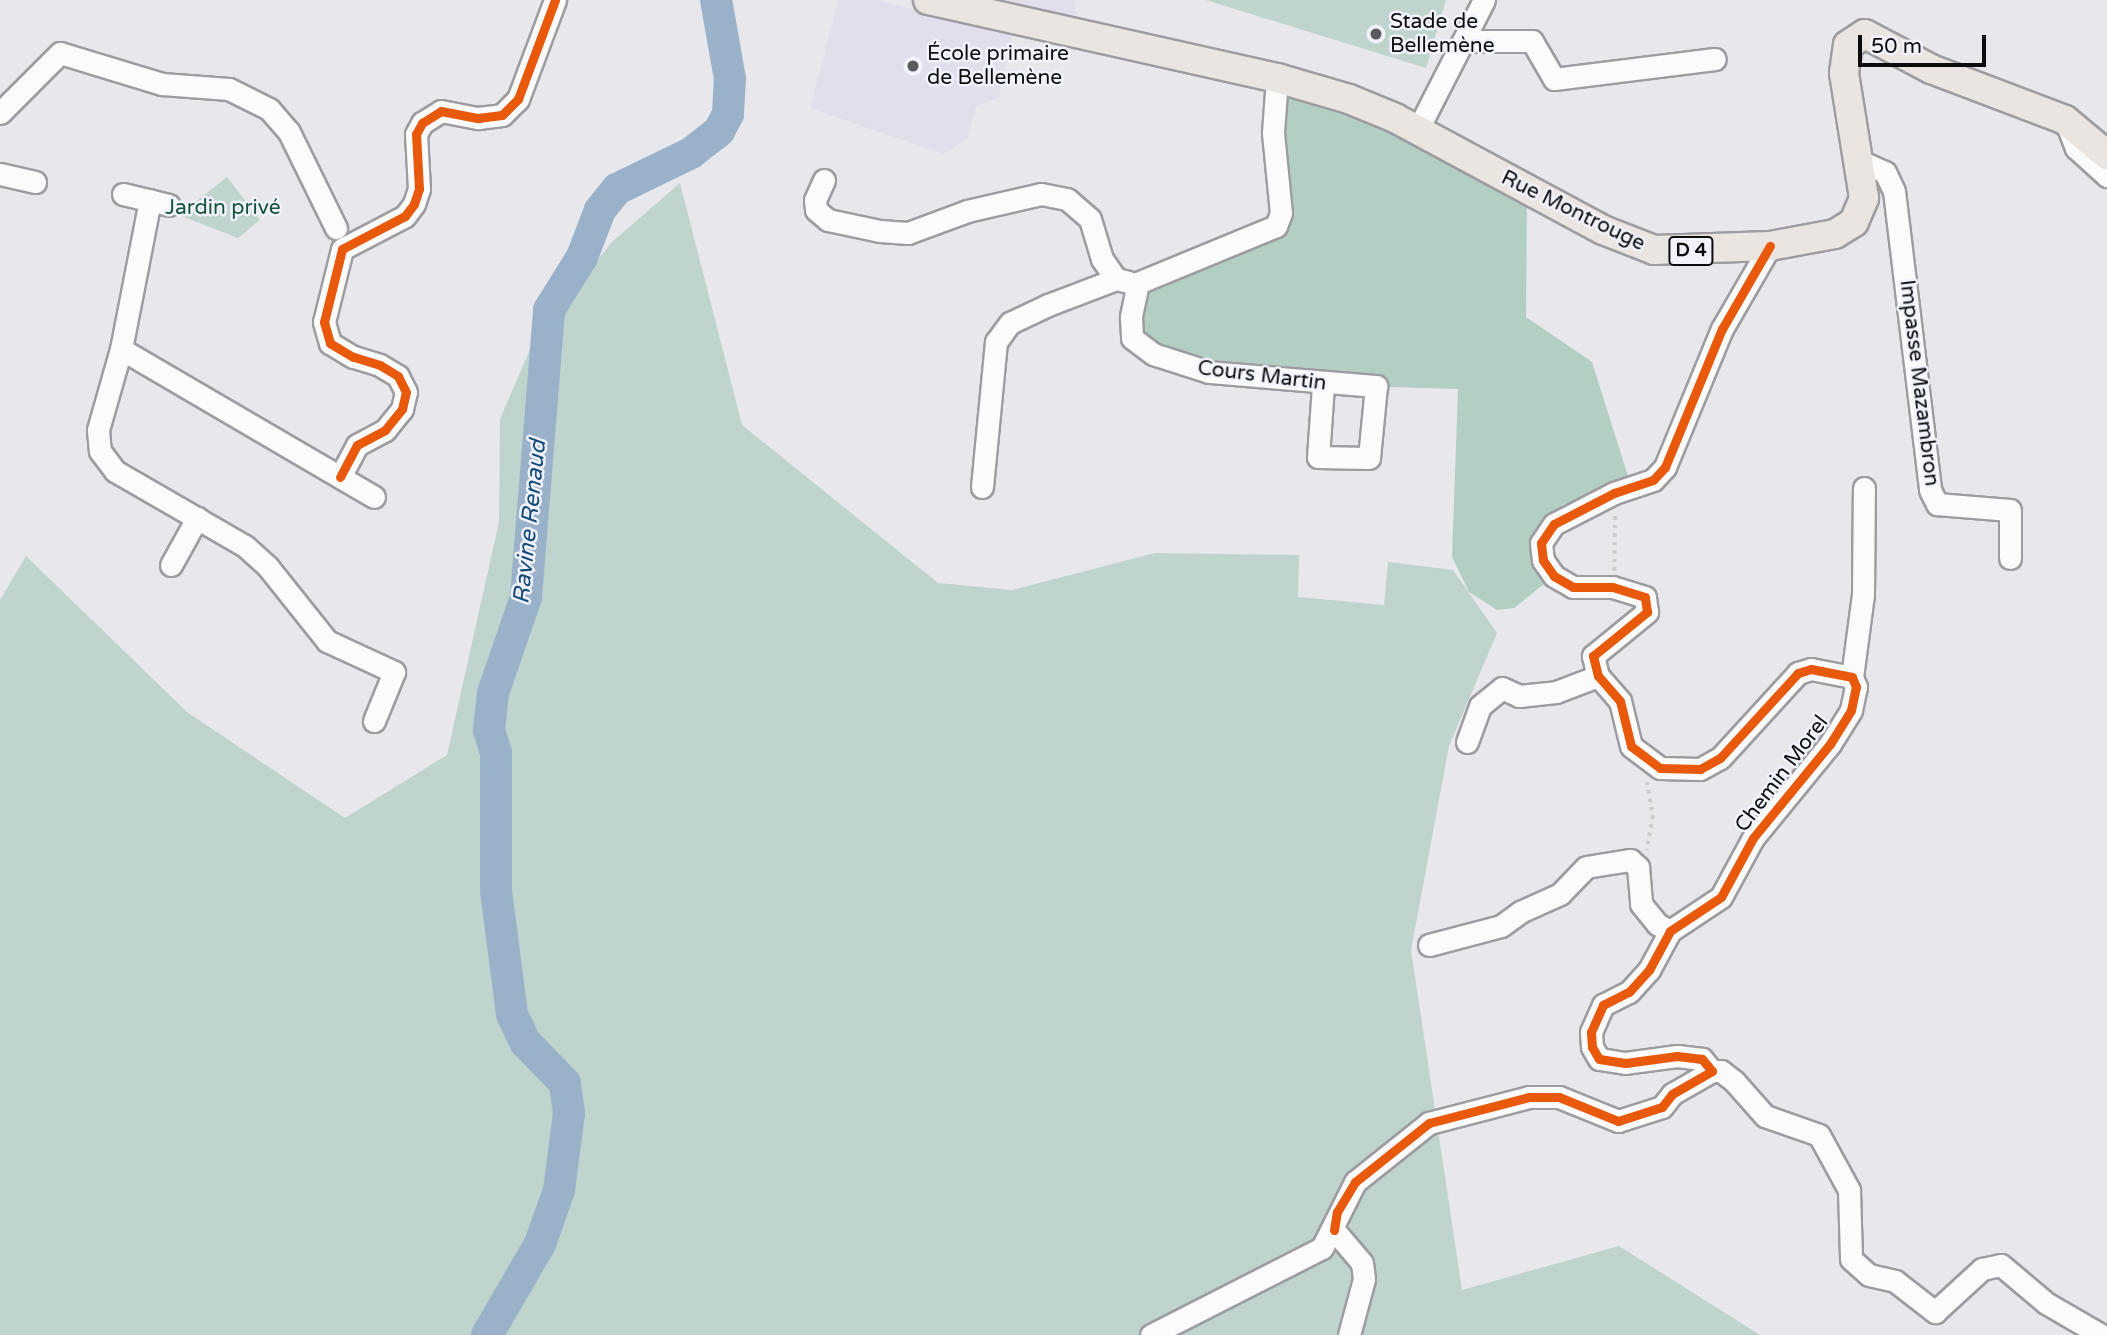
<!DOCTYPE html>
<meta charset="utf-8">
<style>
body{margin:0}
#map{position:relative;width:2107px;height:1335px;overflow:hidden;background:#e7e7ec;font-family:"Varela Round",sans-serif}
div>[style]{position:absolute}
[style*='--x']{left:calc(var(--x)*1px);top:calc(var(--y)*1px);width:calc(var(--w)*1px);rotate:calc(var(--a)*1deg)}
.education>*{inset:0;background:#e2dfed}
.green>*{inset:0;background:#bfd4cc}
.forest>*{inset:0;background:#b3cec3}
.river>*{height:32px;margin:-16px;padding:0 16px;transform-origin:16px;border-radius:16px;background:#99b2ca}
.path>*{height:3.5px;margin-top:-1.75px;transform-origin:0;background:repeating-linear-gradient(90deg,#cdcdcd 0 3.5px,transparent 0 8.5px)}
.roads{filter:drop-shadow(2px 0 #9d9da1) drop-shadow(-2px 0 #9d9da1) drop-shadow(0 2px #9d9da1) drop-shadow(0 -2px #9d9da1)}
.minor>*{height:21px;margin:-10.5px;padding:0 10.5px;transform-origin:10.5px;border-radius:10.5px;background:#fbfbfc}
.major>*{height:28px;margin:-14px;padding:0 14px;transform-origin:14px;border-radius:14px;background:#eae5e0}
.cycleway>*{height:9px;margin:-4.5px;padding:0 4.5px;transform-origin:4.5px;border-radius:4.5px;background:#e8590c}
.dots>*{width:19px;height:19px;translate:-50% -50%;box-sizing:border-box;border:4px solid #f2f2fd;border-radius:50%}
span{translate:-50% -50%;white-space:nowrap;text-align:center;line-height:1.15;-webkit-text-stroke:5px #f2f2fd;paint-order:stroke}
.shield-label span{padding:2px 5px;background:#f2f2fd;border:2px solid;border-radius:5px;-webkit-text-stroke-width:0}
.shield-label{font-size:19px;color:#0c0c0f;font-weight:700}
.poi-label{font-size:21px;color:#0c0c0f}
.left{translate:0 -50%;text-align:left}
.park-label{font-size:21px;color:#15523a}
.street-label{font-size:21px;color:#0c0c0f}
.water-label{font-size:23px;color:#124c77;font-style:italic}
.scale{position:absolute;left:1858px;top:35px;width:128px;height:32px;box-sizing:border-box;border:4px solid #0c0c0f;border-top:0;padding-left:9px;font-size:21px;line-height:24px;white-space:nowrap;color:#0c0c0f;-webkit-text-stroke:5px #f2f2fd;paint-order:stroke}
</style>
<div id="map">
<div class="education">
<div style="clip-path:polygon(838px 0,876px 0,1012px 34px,999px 97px,976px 107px,968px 138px,943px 154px,810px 108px)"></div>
<div style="clip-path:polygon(980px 0,1075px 0,1076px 19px)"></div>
</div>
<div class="green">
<div style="clip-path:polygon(1206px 0,1446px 0,1426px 68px)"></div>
<div style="clip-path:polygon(227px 177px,260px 220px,238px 238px,171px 212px,174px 199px,193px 204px)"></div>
<div style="clip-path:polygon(680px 183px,742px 425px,938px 583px,1012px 590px,1155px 553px,1299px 555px,1298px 597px,1384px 605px,1388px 562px,1453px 570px,1497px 633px,1449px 746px,1411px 950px,1462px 1290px,1619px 1246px,1760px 1335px,0 1335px,0 600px,26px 556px,187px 712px,345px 818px,447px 755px,499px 522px,500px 419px,534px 340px,612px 242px)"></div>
</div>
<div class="forest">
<div style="clip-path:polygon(1277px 78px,1527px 192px,1526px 317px,1592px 362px,1632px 489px,1579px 510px,1563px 504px,1541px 543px,1554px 576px,1514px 608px,1497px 610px,1469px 592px,1452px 557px,1458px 389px,1323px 385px,1209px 372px,1132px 338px,1138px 283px,1276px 226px)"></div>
</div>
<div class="river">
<div style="--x:487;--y:1335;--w:105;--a:-59.8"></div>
<div style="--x:540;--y:1244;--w:57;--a:-70.6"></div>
<div style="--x:559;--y:1190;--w:78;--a:-82.6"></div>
<div style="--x:569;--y:1113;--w:30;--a:-98"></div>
<div style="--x:565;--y:1083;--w:57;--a:-134.3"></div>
<div style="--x:525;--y:1042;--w:31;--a:-115"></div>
<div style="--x:512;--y:1014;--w:125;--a:-97.4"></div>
<div style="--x:496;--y:890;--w:137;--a:-90"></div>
<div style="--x:496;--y:753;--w:24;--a:-107"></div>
<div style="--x:489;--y:730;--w:37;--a:-84"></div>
<div style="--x:493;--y:693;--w:102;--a:-71"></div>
<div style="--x:526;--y:597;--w:288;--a:-85.4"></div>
<div style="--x:549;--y:310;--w:62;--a:-58.1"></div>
<div style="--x:582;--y:257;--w:50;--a:-69"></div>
<div style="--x:600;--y:210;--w:27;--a:-51"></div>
<div style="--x:617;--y:189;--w:82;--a:-25.9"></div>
<div style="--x:691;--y:153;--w:36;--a:-38"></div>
<div style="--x:719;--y:131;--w:19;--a:-62"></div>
<div style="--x:728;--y:114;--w:35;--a:-87"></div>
<div style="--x:730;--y:79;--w:80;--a:-100"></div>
</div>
<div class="path">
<div style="--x:1614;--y:571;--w:58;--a:-89"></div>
<div style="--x:1647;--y:782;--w:35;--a:80"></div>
<div style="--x:1653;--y:816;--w:35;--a:100"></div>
</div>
<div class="roads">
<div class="minor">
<div style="--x:1463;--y:41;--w:69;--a:0"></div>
<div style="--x:1532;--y:41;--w:44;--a:59.9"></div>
<div style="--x:1554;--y:79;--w:162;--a:-7.1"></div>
<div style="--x:1277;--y:78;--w:55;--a:94.2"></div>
<div style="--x:1273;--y:133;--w:80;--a:84.3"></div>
<div style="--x:1281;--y:213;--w:14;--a:111"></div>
<div style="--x:1276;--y:226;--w:149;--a:157.6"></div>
<div style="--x:1138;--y:283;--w:35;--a:102"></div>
<div style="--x:1131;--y:317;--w:21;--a:87"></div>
<div style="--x:1132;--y:338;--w:26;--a:37"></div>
<div style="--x:1153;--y:354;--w:59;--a:17.8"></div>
<div style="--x:1209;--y:372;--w:168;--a:4.8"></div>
<div style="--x:1376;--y:386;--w:72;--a:95.6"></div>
<div style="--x:1369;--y:458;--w:51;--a:-178.9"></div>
<div style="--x:1318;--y:457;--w:72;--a:-86"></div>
<div style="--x:0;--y:113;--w:85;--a:-45"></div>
<div style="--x:60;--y:53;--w:107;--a:16.9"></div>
<div style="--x:162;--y:84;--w:67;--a:4.3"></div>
<div style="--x:229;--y:89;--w:45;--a:26.6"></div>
<div style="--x:269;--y:109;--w:30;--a:49"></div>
<div style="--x:289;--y:132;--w:107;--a:63.9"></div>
<div style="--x:2066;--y:122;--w:28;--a:69"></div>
<div style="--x:2076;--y:148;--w:42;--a:42.1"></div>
<div style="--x:1421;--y:133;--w:12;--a:-85"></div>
<div style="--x:1422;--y:121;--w:136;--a:-62.9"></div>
<div style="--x:1860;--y:161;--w:27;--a:24"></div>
<div style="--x:1885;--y:172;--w:21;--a:65"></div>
<div style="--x:1894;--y:191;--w:301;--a:83.1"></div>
<div style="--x:1930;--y:490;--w:16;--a:63"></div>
<div style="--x:1937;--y:504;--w:73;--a:4.7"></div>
<div style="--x:2010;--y:510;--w:48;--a:90"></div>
<div style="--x:0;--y:174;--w:36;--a:13"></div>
<div style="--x:824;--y:180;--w:22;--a:114"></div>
<div style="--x:815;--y:200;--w:10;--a:84"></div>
<div style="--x:816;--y:210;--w:16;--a:40"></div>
<div style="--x:828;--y:220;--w:53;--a:11.9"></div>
<div style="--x:880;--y:231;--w:28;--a:4"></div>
<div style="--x:908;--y:233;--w:63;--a:-20.4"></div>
<div style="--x:967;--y:211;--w:76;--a:-12.9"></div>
<div style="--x:1041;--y:194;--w:26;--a:11"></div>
<div style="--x:1067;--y:199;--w:30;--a:41"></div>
<div style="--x:1090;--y:219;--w:42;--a:73.3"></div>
<div style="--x:1102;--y:259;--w:24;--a:55"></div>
<div style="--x:123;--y:194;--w:47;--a:13.4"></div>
<div style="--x:150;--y:200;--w:152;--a:101"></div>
<div style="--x:121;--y:349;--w:84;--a:105.9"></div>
<div style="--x:98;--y:430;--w:21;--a:85"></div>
<div style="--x:100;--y:451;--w:25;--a:53"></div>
<div style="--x:115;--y:471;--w:150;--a:30"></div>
<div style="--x:245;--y:546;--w:31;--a:42"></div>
<div style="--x:268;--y:567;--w:95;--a:51.4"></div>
<div style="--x:327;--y:641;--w:74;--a:24.8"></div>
<div style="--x:394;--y:672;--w:53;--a:112.2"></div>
<div style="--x:121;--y:349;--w:293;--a:30.3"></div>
<div style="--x:340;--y:477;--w:36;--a:-62"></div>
<div style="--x:357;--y:445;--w:32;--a:-28"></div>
<div style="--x:385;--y:430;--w:27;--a:-51"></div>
<div style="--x:402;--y:409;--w:17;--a:-77"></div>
<div style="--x:406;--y:392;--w:18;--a:-117"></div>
<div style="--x:398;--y:376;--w:21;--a:-149"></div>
<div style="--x:380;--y:365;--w:28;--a:-163"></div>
<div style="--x:353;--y:357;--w:27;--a:-149"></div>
<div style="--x:330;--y:343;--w:22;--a:-106"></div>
<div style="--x:324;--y:322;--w:75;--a:-76.1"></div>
<div style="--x:342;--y:249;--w:71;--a:-27.6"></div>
<div style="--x:405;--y:216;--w:15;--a:-53"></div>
<div style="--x:414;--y:204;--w:16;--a:-72"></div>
<div style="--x:419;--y:189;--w:55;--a:-93.1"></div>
<div style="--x:416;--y:134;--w:13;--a:-61"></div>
<div style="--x:422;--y:123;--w:22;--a:-32"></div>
<div style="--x:441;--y:111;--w:38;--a:11"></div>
<div style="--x:478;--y:118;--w:24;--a:-7"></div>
<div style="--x:502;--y:115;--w:23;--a:-45"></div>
<div style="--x:518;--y:99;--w:106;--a:-69.5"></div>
<div style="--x:982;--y:487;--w:146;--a:-84.5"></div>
<div style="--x:996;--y:342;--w:24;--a:-54"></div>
<div style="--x:1010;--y:323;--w:42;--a:-25.3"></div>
<div style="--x:1048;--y:305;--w:73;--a:-20.9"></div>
<div style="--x:1116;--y:279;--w:13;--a:13"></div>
<div style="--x:171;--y:565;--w:54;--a:-61"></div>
<div style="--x:1852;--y:677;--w:83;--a:-82.4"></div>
<div style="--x:1863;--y:595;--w:107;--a:-89.5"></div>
<div style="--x:1467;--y:742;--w:38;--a:-70"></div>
<div style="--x:1480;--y:706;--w:28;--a:-39"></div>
<div style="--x:1502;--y:688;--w:19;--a:25"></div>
<div style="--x:1519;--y:696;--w:37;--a:-6"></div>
<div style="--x:1556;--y:692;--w:45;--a:-20.9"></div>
<div style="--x:1429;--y:945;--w:74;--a:-14.8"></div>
<div style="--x:1501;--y:926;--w:24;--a:-36"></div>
<div style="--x:1520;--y:912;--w:44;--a:-24.2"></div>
<div style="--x:1560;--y:894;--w:37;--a:-46"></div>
<div style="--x:1586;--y:867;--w:45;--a:-9"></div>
<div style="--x:1630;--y:860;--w:11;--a:41"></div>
<div style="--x:1638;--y:867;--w:37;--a:85"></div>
<div style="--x:1641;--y:904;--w:26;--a:51"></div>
<div style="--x:1657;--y:924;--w:15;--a:28"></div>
<div style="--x:1712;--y:1071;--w:9;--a:0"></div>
<div style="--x:1721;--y:1071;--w:16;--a:38"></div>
<div style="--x:1734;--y:1081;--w:47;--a:48.5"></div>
<div style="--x:1765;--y:1116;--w:57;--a:19.4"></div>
<div style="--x:1819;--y:1135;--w:63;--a:61.4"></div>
<div style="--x:1849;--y:1190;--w:69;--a:88.3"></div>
<div style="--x:1851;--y:1259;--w:24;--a:42"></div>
<div style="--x:1869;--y:1275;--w:27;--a:13"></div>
<div style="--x:1895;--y:1281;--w:51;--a:37.8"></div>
<div style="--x:1935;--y:1312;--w:64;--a:-42.5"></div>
<div style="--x:1982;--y:1269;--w:19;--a:-12"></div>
<div style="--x:2001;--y:1265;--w:59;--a:40.2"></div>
<div style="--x:2046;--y:1303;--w:64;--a:30.2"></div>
<div style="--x:1334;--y:1230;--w:43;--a:49.7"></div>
<div style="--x:1362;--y:1263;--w:16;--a:83"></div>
<div style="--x:1364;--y:1279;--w:58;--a:105"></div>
<div style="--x:1151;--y:1335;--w:192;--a:-27"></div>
<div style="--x:1322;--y:1248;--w:74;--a:-63.4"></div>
<div style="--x:1355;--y:1182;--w:95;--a:-38.6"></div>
<div style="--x:1429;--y:1123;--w:103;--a:-14.6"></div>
<div style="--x:1529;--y:1097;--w:30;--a:0"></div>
<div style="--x:1559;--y:1097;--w:64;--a:22.1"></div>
<div style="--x:1618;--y:1121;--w:46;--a:-17.7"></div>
<div style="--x:1662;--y:1107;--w:16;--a:-52"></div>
<div style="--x:1672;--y:1094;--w:46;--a:-29.9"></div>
<div style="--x:1712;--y:1071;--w:16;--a:-130"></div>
<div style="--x:1702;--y:1059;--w:25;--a:-173"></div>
<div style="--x:1677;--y:1056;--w:52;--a:172.3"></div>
<div style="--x:1625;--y:1063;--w:26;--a:-171"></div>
<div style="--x:1599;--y:1059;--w:14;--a:-120"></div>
<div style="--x:1592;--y:1047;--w:15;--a:-94"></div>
<div style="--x:1591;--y:1032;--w:30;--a:-66"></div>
<div style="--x:1603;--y:1005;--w:29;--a:-27"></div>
<div style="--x:1629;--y:992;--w:30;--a:-48"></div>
<div style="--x:1649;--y:970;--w:44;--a:-61.7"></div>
<div style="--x:1670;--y:931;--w:61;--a:-33.7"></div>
<div style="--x:1721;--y:897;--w:67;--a:-61.5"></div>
<div style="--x:1753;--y:838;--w:122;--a:-50.7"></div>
<div style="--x:1830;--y:744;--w:40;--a:-58"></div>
<div style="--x:1851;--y:710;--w:24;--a:-78"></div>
<div style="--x:1856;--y:687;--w:11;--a:-112"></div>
<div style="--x:1852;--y:677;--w:42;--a:-169"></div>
<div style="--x:1811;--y:669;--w:14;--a:163"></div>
<div style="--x:1798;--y:673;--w:115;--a:132.5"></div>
<div style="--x:1720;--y:758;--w:23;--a:151"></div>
<div style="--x:1700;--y:769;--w:40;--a:-178.6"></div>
<div style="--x:1660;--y:768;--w:36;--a:-143"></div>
<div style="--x:1631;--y:746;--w:46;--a:-103.7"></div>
<div style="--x:1620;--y:701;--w:33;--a:-131"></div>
<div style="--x:1598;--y:676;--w:21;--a:-104"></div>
<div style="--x:1593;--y:656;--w:70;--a:-39.2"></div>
<div style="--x:1647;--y:612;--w:15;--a:-98"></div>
<div style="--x:1645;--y:597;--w:34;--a:-163"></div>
<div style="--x:1612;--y:587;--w:39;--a:180"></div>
<div style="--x:1573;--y:587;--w:22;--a:-150"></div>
<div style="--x:1554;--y:576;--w:19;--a:-125"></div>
<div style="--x:1543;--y:560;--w:17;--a:-97"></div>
<div style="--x:1541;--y:543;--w:23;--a:-56"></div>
<div style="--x:1554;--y:524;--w:68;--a:-27.3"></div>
<div style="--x:1614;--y:493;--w:41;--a:-18.4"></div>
<div style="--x:1653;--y:480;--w:18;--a:-47"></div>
<div style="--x:1665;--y:467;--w:149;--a:-67.6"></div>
<div style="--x:1722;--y:329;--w:96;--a:-60"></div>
</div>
<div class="major">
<div style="--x:928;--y:0;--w:358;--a:12.6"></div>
<div style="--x:1277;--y:78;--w:75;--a:16.3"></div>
<div style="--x:1349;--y:99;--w:50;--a:22.4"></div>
<div style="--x:1395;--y:118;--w:236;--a:28.3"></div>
<div style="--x:1603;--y:230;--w:55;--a:21.4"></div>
<div style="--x:1654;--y:250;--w:116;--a:-2"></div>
<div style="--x:1770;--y:246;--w:66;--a:-10.5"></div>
<div style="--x:1835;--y:234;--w:22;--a:-32"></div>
<div style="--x:1854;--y:222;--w:26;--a:-67"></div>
<div style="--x:1864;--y:198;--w:127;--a:-99.1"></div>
<div style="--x:1844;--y:73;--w:28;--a:-82"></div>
<div style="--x:1848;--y:45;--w:20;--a:-33"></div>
<div style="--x:1865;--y:34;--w:75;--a:27.9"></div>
<div style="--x:1931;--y:69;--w:143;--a:20.8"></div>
<div style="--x:2065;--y:120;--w:55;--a:39.8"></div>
</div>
</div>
<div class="cycleway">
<div style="--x:340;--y:477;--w:36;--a:-62"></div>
<div style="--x:357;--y:445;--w:32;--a:-28"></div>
<div style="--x:385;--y:430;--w:27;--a:-51"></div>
<div style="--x:402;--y:409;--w:17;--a:-77"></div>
<div style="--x:406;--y:392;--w:18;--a:-117"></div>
<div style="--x:398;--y:376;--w:21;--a:-149"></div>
<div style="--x:380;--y:365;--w:28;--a:-163"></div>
<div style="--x:353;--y:357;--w:27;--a:-149"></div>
<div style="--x:330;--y:343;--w:22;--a:-106"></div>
<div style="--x:324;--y:322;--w:75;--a:-76.1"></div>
<div style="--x:342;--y:249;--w:71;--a:-27.6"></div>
<div style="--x:405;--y:216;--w:15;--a:-53"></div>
<div style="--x:414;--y:204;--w:16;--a:-72"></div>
<div style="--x:419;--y:189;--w:55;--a:-93.1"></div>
<div style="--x:416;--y:134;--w:13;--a:-61"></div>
<div style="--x:422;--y:123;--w:22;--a:-32"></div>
<div style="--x:441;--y:111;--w:38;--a:11"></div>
<div style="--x:478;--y:118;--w:24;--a:-7"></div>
<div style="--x:502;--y:115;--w:23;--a:-45"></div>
<div style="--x:518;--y:99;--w:106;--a:-69.5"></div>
<div style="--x:1334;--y:1230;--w:18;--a:-81"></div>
<div style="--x:1337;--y:1212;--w:35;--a:-59"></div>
<div style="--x:1355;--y:1182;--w:95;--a:-38.6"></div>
<div style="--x:1429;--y:1123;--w:103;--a:-14.6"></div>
<div style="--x:1529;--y:1097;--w:30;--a:0"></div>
<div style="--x:1559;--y:1097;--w:64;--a:22.1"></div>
<div style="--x:1618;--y:1121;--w:46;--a:-17.7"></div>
<div style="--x:1662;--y:1107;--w:16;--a:-52"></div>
<div style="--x:1672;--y:1094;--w:46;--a:-29.9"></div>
<div style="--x:1712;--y:1071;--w:16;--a:-130"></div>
<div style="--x:1702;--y:1059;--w:25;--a:-173"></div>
<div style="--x:1677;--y:1056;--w:52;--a:172.3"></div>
<div style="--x:1625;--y:1063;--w:26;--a:-171"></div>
<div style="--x:1599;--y:1059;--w:14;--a:-120"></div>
<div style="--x:1592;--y:1047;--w:15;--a:-94"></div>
<div style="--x:1591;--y:1032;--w:30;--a:-66"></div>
<div style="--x:1603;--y:1005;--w:29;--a:-27"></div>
<div style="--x:1629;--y:992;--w:30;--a:-48"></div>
<div style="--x:1649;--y:970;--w:44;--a:-61.7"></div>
<div style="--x:1670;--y:931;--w:61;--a:-33.7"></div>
<div style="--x:1721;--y:897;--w:67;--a:-61.5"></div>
<div style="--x:1753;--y:838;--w:122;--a:-50.7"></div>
<div style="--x:1830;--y:744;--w:40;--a:-58"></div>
<div style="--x:1851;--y:710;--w:24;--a:-78"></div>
<div style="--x:1856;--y:687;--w:11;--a:-112"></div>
<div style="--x:1852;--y:677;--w:42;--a:-169"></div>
<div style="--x:1811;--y:669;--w:14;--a:163"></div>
<div style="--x:1798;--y:673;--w:115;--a:132.5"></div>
<div style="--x:1720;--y:758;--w:23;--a:151"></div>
<div style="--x:1700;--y:769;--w:40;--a:-178.6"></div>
<div style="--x:1660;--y:768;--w:36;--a:-143"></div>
<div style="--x:1631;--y:746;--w:46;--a:-103.7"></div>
<div style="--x:1620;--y:701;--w:33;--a:-131"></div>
<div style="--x:1598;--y:676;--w:21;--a:-104"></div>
<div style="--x:1593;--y:656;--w:70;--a:-39.2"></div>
<div style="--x:1647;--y:612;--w:15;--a:-98"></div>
<div style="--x:1645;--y:597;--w:34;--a:-163"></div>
<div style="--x:1612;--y:587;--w:39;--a:180"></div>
<div style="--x:1573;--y:587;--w:22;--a:-150"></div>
<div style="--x:1554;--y:576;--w:19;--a:-125"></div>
<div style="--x:1543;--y:560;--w:17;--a:-97"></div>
<div style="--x:1541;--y:543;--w:23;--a:-56"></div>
<div style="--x:1554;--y:524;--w:68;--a:-27.3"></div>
<div style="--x:1614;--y:493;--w:41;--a:-18.4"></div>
<div style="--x:1653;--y:480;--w:18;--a:-47"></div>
<div style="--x:1665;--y:467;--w:149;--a:-67.6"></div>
<div style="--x:1722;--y:329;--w:96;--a:-60"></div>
</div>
<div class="dots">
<div style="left:1376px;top:34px;background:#59595c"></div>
<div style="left:913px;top:66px;background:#59595c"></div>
</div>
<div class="shield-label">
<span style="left:1691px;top:251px">D 4</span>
</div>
<div class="poi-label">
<span class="left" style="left:1390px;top:34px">Stade de<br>Bellemène</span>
<span class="left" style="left:927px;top:66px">École primaire<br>de Bellemène</span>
</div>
<div class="park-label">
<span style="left:223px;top:208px">Jardin privé</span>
</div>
<div class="street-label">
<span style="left:1573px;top:211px;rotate:26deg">Rue Montrouge</span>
<span style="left:1262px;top:376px;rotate:7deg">Cours Martin</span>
<span style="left:1919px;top:383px;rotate:83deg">Impasse Mazambron</span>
<span style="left:1782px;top:774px;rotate:-53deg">Chemin Morel</span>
</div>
<div class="water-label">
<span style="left:530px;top:522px;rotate:-84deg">Ravine Renaud</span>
</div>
<div class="scale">50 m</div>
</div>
